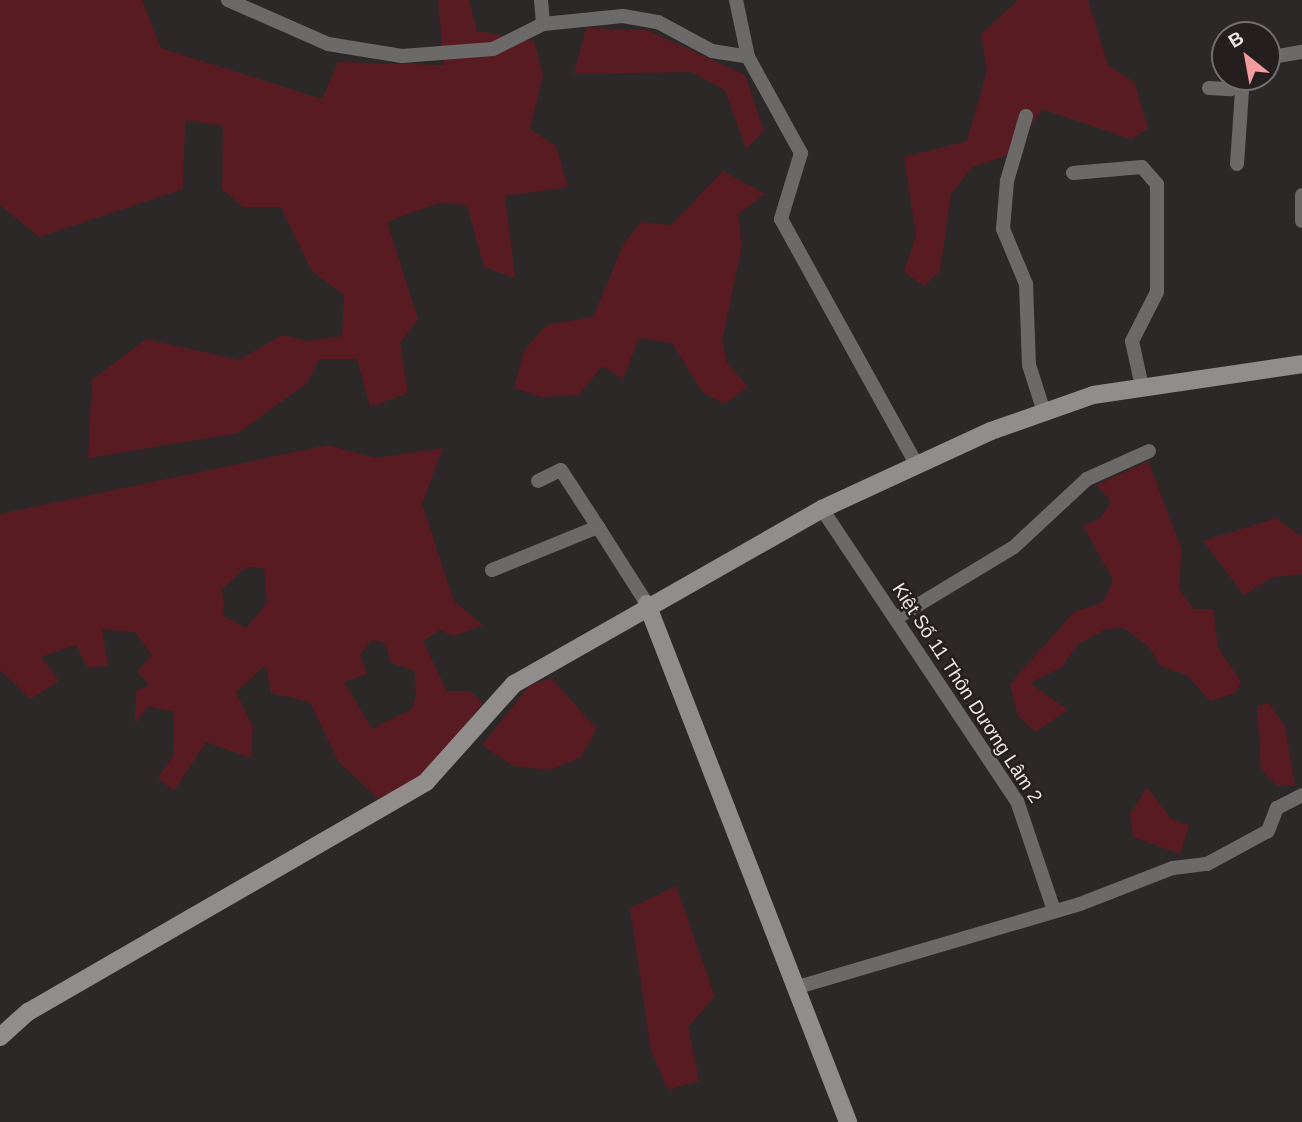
<!DOCTYPE html>
<meta charset="utf-8">
<style>
body{margin:0}
#map{position:relative;width:1302px;height:1122px;overflow:hidden;background:#2d2828;font-family:Arial,sans-serif}
div>[style]{position:absolute}
[style*='--x']{left:calc(var(--x)*1px);top:calc(var(--y)*1px);width:calc(var(--w)*1px);rotate:calc(var(--a)*1deg)}
.green>*{inset:0;background:#591b22}
.street>*{height:14px;margin:-7px;padding:0 7px;transform-origin:7px;border-radius:7px;background:#6c6969}
.secondary>*{height:18px;margin:-9px;padding:0 9px;transform-origin:9px;border-radius:9px;background:#928d8d}
span{translate:-50% -50%;white-space:nowrap;text-align:center;line-height:1.15;-webkit-text-stroke:5px #241e1e;paint-order:stroke}
.street-label{font-size:19px;color:#ece8e8}
.north{position:absolute;left:1211px;top:21px;width:70px;height:70px;box-sizing:border-box;background:#241e1e;border:2px solid #746f6f;border-radius:50%;rotate:329deg;font-size:19px;font-weight:700;line-height:28px;text-align:center;color:#ece8e8}
.north::after{content:'';display:block;margin:auto;width:24px;height:32px;background:#f59b9e;clip-path:polygon(50% 0,100% 100%,50% 72%,0 100%)}
</style>
<div id="map">
<div class="green">
<div style="clip-path:polygon(0 0,142px 0,161px 48px,322px 99px,338px 62px,444px 65px,438px 0,469px 0,477px 31px,534px 41px,543px 75px,530px 129px,556px 146px,568px 187px,505px 196px,515px 278px,484px 267px,467px 205px,438px 203px,387px 222px,418px 319px,400px 343px,408px 393px,370px 407px,357px 359px,319px 359px,307px 383px,238px 433px,88px 458px,92px 380px,146px 339px,239px 360px,282px 335px,308px 341px,342px 336px,344px 295px,311px 270px,281px 207px,243px 207px,222px 189px,223px 126px,185px 120px,183px 189px,39px 237px,0 205px)"></div>
<div style="clip-path:polygon(1018px 0,1088px 0,1108px 65px,1134px 82px,1148px 128px,1131px 139px,1042px 109px,1013px 153px,971px 168px,951px 194px,940px 271px,924px 286px,904px 272px,916px 235px,904px 157px,967px 141px,987px 70px,981px 34px)"></div>
<div style="clip-path:polygon(586px 28px,647px 30px,745px 75px,764px 131px,746px 149px,725px 90px,691px 72px,574px 74px)"></div>
<div style="clip-path:polygon(723px 171px,765px 194px,738px 214px,742px 246px,722px 341px,727px 363px,748px 387px,725px 404px,703px 393px,672px 343px,639px 338px,623px 379px,602px 366px,579px 395px,541px 397px,514px 388px,524px 351px,546px 325px,593px 317px,624px 243px,641px 222px,671px 225px)"></div>
<div style="clip-path:polygon(evenodd,328px 445px,375px 458px,443px 448px,422px 504px,454px 601px,483px 625px,453px 636px,440px 630px,423px 641px,447px 691px,470px 691px,483px 703px,428px 773px,378px 799px,338px 761px,310px 702px,271px 693px,266px 665px,236px 692px,253px 727px,251px 758px,206px 742px,174px 791px,158px 778px,173px 756px,174px 712px,148px 706px,135px 724px,136px 691px,149px 685px,137px 671px,152px 655px,135px 632px,102px 629px,108px 666px,87px 667px,76px 645px,41px 657px,59px 681px,30px 699px,0 670px,0 514px,328px 445px,246px 567px,264px 568px,267px 603px,246px 628px,224px 616px,222px 589px,246px 567px,328px 445px,372px 640px,385px 643px,391px 663px,415px 671px,416px 695px,412px 709px,372px 729px,344px 682px,367px 674px,360px 655px,372px 640px)"></div>
<div style="clip-path:polygon(1148px 461px,1182px 550px,1179px 588px,1193px 609px,1213px 609px,1218px 647px,1241px 682px,1235px 693px,1210px 701px,1187px 675px,1160px 666px,1149px 647px,1124px 628px,1106px 629px,1078px 644px,1062px 667px,1030px 683px,1068px 710px,1035px 732px,1018px 716px,1010px 684px,1074px 612px,1103px 602px,1113px 580px,1083px 526px,1100px 518px,1111px 502px,1097px 485px)"></div>
<div style="clip-path:polygon(1276px 518px,1302px 537px,1302px 574px,1273px 577px,1244px 595px,1203px 541px)"></div>
<div style="clip-path:polygon(551px 678px,597px 729px,581px 757px,550px 770px,513px 766px,482px 745px,529px 686px)"></div>
<div style="clip-path:polygon(1269px 703px,1285px 727px,1295px 785px,1277px 786px,1261px 769px,1257px 706px)"></div>
<div style="clip-path:polygon(1147px 787px,1171px 819px,1189px 825px,1180px 854px,1133px 837px,1130px 814px)"></div>
<div style="clip-path:polygon(676px 886px,715px 997px,688px 1027px,699px 1081px,668px 1090px,651px 1051px,630px 908px)"></div>
</div>
<div class="street">
<div style="--x:228;--y:0;--w:109;--a:23.7"></div>
<div style="--x:328;--y:44;--w:75;--a:9.2"></div>
<div style="--x:402;--y:56;--w:91;--a:-4.4"></div>
<div style="--x:493;--y:49;--w:56;--a:-26.6"></div>
<div style="--x:543;--y:24;--w:80;--a:-5.7"></div>
<div style="--x:623;--y:16;--w:36;--a:10"></div>
<div style="--x:658;--y:22;--w:61;--a:28.2"></div>
<div style="--x:712;--y:51;--w:36;--a:9"></div>
<div style="--x:541;--y:0;--w:24;--a:85"></div>
<div style="--x:736;--y:0;--w:58;--a:78.1"></div>
<div style="--x:748;--y:57;--w:110;--a:61.1"></div>
<div style="--x:801;--y:153;--w:69;--a:106.9"></div>
<div style="--x:781;--y:219;--w:281;--a:61.1"></div>
<div style="--x:1267;--y:58;--w:36;--a:-10"></div>
<div style="--x:1209;--y:88;--w:22;--a:3"></div>
<div style="--x:1231;--y:89;--w:16;--a:-40"></div>
<div style="--x:1026;--y:116;--w:68;--a:106.3"></div>
<div style="--x:1007;--y:181;--w:48;--a:94.8"></div>
<div style="--x:1003;--y:229;--w:60;--a:67.3"></div>
<div style="--x:1026;--y:284;--w:81;--a:87.9"></div>
<div style="--x:1029;--y:365;--w:49;--a:72.3"></div>
<div style="--x:1237;--y:164;--w:87;--a:-86.1"></div>
<div style="--x:1073;--y:173;--w:69;--a:-5"></div>
<div style="--x:1142;--y:167;--w:23;--a:49"></div>
<div style="--x:1157;--y:184;--w:108;--a:90"></div>
<div style="--x:1157;--y:292;--w:55;--a:117"></div>
<div style="--x:1132;--y:341;--w:47;--a:77.7"></div>
<div style="--x:1302;--y:195;--w:26;--a:90"></div>
<div style="--x:538;--y:481;--w:25;--a:-26"></div>
<div style="--x:561;--y:470;--w:68;--a:57"></div>
<div style="--x:822;--y:509;--w:351;--a:56.3"></div>
<div style="--x:1017;--y:801;--w:115;--a:71.3"></div>
<div style="--x:492;--y:570;--w:114;--a:-22.1"></div>
<div style="--x:598;--y:527;--w:91;--a:57.5"></div>
<div style="--x:898;--y:617;--w:135;--a:-31.1"></div>
<div style="--x:1014;--y:547;--w:100;--a:-43"></div>
<div style="--x:1087;--y:479;--w:68;--a:-24.3"></div>
<div style="--x:798;--y:987;--w:294;--a:-16.4"></div>
<div style="--x:1080;--y:904;--w:100;--a:-21.2"></div>
<div style="--x:1173;--y:868;--w:34;--a:-7"></div>
<div style="--x:1207;--y:864;--w:69;--a:-28.4"></div>
<div style="--x:1268;--y:831;--w:25;--a:-69"></div>
<div style="--x:1277;--y:808;--w:28;--a:-27"></div>
</div>
<div class="secondary">
<div style="--x:647;--y:604;--w:556;--a:68.79"></div>
<div style="--x:0;--y:1037;--w:38;--a:-42"></div>
<div style="--x:28;--y:1012;--w:460;--a:-30"></div>
<div style="--x:426;--y:782;--w:132;--a:-48.1"></div>
<div style="--x:514;--y:684;--w:354;--a:-29.6"></div>
<div style="--x:822;--y:509;--w:186;--a:-24.8"></div>
<div style="--x:991;--y:431;--w:108;--a:-19.4"></div>
<div style="--x:1093;--y:395;--w:211;--a:-8.4"></div>
</div>
<div class="street-label">
<span style="left:967px;top:693px;rotate:57deg">Kiệt Số 11 Thôn Dương Lâm 2</span>
</div>
<div class="north">B</div>
</div>
